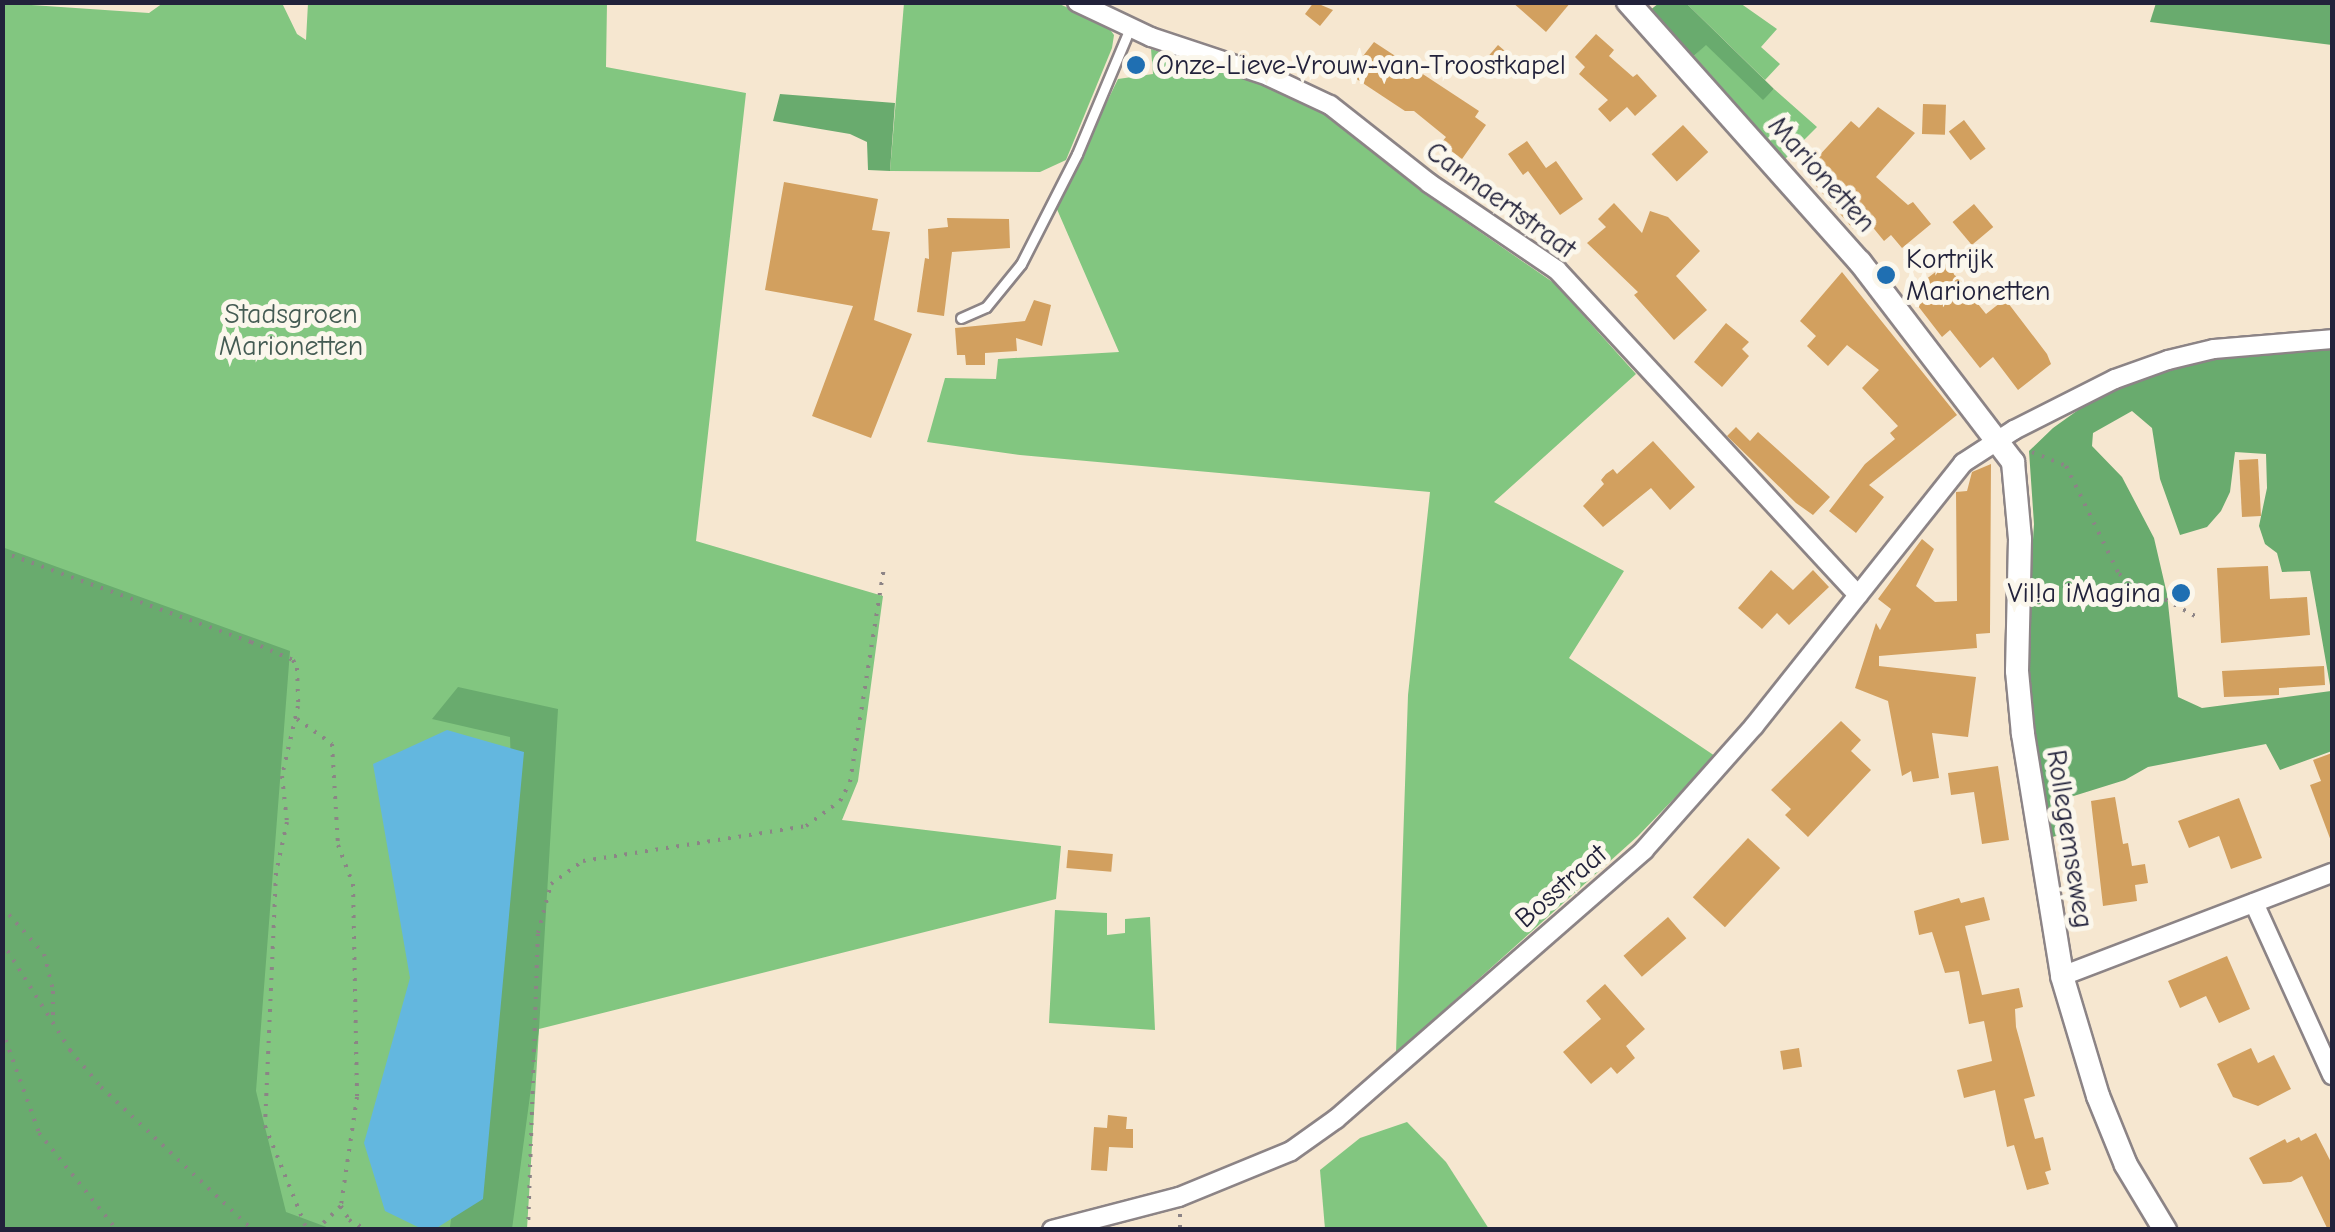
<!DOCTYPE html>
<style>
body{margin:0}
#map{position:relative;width:2335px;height:1232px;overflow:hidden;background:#f6e7d0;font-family:"Comic Neue",sans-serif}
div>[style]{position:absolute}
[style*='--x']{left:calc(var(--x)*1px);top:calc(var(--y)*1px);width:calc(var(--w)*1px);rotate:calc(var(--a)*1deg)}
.green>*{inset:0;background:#82c680}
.forest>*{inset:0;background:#69ab6e}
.water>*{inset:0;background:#63b7df}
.building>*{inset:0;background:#d2a05f;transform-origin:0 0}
.path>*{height:4px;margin-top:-2px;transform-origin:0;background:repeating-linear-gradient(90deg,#8c8486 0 2.5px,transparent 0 10.5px)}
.roads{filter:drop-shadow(2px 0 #8c8486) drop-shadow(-2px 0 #8c8486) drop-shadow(0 2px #8c8486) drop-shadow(0 -2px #8c8486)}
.service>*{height:9px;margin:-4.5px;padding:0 4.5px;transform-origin:4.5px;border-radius:4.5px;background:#fff}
.minor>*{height:18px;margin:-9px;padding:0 9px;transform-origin:9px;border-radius:9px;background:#fff}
.tertiary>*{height:22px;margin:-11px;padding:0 11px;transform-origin:11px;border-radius:11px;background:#fff}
.dots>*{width:28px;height:28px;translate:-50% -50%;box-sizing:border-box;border:5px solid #fbf7ec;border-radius:50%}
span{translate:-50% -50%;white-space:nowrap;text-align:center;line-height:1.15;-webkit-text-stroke:10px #fbf7ec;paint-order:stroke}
.poi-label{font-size:28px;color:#22223b}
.left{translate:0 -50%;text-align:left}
.right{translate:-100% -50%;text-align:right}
.street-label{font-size:28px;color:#22223b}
.park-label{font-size:28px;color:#445b53}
.frame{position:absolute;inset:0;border:5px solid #22223b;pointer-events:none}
</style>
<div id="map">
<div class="green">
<div style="clip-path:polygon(2px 3px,149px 13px,163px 3px,282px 3px,297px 34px,306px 40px,308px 3px,607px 3px,606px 67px,746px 93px,696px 541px,883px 596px,858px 781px,842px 820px,1061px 846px,1056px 899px,539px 1029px,527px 1229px,3px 1229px)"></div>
<div style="clip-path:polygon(904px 3px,1057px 3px,1106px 24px,1114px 35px,1112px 48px,1066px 160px,1040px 172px,890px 171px)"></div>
<div style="clip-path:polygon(1686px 3px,1740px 3px,1777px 29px,1761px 47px,1780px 64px,1765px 80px)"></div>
<div style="clip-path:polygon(1706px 44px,1763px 99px,1774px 89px,1817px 127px,1785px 159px,1694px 56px)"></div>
<div style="clip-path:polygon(1151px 49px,1298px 95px,1341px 124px,1422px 192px,1554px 283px,1636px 374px,1494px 502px,1624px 571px,1569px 658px,1715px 756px,1638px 836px,1396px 1053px,1408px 695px,1430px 492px,1020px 455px,927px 442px,945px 378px,996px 379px,998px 359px,1119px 352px,1056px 207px,1118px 79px,1153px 74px)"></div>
<div style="clip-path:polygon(1055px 910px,1107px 913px,1107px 935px,1125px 933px,1125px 919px,1150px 917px,1155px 1030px,1049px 1023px)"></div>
<div style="clip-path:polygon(1407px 1122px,1446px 1162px,1489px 1229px,1325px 1229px,1320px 1170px,1360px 1138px)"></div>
</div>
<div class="forest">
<div style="clip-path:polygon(1659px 3px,1686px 3px,1774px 89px,1763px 100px,1706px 45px,1694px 56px,1649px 11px)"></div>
<div style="clip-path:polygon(2156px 3px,2332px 3px,2332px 45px,2150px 22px)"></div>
<div style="clip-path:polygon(780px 94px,895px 103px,890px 171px,868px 170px,867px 142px,850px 134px,773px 121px)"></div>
<div style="clip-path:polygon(evenodd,2332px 343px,2332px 751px,2280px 770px,2266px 744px,2148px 767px,2125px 780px,2064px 799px,2070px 832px,2049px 838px,2030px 713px,2027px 632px,2034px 524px,2029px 451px,2053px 428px,2113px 385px,2175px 363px,2332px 343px,2132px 411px,2152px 428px,2160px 479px,2180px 535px,2207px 527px,2221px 511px,2230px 492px,2235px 452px,2266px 454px,2267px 488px,2259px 526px,2265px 544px,2277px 553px,2282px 572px,2310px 571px,2331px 691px,2202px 708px,2178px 697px,2167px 594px,2154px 538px,2122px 477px,2092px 446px,2093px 433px,2132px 411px)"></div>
<div style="clip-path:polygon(2px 547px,290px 651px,256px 1091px,286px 1212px,332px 1229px,3px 1229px)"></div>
<div style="clip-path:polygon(458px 687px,558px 709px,539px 1029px,512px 1229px,436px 1229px,450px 1227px,511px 766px,510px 737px,432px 719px)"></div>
</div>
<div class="water">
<div style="clip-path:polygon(447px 730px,524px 752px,483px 1199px,435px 1229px,422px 1229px,385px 1211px,364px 1143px,410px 978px,373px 764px)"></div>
</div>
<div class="building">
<div style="clip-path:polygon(1314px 2px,1333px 10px,1320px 26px,1305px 14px)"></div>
<div style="clip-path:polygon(1512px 2px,1571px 2px,1546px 32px)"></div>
<div style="clip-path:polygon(1596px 34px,1614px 50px,1609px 56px,1633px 77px,1637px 74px,1657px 96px,1635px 116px,1627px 107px,1610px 122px,1598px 109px,1608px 100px,1579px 74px,1585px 67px,1575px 57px)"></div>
<div style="clip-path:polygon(1374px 42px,1479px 111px,1475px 117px,1486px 125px,1462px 159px,1441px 143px,1446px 137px,1414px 111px,1405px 111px,1349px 74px)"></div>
<div style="left:1498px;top:45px;width:18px;height:28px;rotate:41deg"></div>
<div style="left:1923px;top:104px;width:23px;height:30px;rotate:2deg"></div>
<div style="clip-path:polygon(1878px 107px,1915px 133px,1876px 177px,1908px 205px,1913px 202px,1931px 224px,1902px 248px,1891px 235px,1884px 241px,1866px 219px,1853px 229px,1804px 172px,1851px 121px,1859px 128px)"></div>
<div style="left:1964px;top:120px;width:36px;height:19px;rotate:53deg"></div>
<div style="left:1683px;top:125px;width:37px;height:43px;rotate:47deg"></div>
<div style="clip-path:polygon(1527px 141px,1546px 168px,1556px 161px,1583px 199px,1560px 215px,1528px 171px,1523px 175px,1508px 154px)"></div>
<div style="clip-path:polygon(784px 182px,878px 199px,872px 230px,890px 232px,874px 320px,912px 334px,871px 438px,812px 416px,853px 306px,765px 290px)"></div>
<div style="clip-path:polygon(1614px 203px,1642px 233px,1650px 211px,1668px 217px,1700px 251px,1676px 276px,1707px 310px,1674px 340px,1634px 295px,1638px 292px,1587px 243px,1606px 227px,1598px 219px)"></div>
<div style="left:1974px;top:204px;width:30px;height:28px;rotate:50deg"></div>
<div style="clip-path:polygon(947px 218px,1009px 219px,1010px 248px,952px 252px,944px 316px,917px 312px,925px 258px,929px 259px,928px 229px,948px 227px)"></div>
<div style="clip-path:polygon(1946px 264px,1986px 314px,2005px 299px,2047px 354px,2051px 364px,2018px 390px,1993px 357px,1980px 368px,1950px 330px,1942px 337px,1908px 293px)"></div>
<div style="clip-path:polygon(1842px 272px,1957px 415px,1869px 485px,1884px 497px,1856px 533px,1829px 511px,1865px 464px,1895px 439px,1890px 433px,1898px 426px,1862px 388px,1879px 370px,1847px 345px,1828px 366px,1807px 346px,1816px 336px,1800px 321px)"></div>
<div style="clip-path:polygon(1034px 300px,1051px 305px,1042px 346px,1016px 338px,1017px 351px,985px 353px,985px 365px,966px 365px,965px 355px,957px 355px,955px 328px,1025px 321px)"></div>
<div style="clip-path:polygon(1726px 323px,1749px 342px,1742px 349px,1749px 356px,1722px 387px,1694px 362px)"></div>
<div style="clip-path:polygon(1736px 427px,1750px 441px,1758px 432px,1830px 497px,1813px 515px,1796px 503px,1727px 436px)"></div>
<div style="clip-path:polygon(1653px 441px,1695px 487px,1670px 510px,1651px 488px,1603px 527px,1583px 506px,1604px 484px,1601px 480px,1606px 474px,1613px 469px,1617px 474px)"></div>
<div style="left:2258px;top:459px;width:57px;height:19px;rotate:87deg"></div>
<div style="clip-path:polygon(1991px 464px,1990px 633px,1976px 634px,1977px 648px,1879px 656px,1879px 666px,1976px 677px,1968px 737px,1932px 733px,1939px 778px,1913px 782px,1911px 771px,1902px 776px,1888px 701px,1855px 688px,1876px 623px,1880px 630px,1891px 609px,1878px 599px,1922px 539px,1934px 549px,1916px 586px,1935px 602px,1957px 601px,1956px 492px,1967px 491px,1972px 472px)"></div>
<div style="clip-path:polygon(2268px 566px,2270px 599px,2307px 597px,2310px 635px,2221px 643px,2217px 568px)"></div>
<div style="clip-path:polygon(1771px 570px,1793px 590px,1813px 570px,1829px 587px,1789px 625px,1777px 613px,1762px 629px,1738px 608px)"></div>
<div style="clip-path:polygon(2324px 666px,2325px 685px,2279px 688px,2279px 695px,2224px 697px,2222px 671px)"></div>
<div style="clip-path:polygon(1841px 721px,1861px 740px,1851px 751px,1871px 770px,1808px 837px,1785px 815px,1791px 809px,1771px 790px)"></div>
<div style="clip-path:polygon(2332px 753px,2332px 841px,2331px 841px,2310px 785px,2321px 781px,2313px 760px)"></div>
<div style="clip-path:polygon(1998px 766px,2009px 840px,1982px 844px,1974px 792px,1951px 795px,1948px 773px)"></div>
<div style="clip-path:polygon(2115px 797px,2123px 844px,2128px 843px,2132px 866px,2145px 864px,2148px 883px,2135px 885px,2137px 901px,2103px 906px,2091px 801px)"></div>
<div style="clip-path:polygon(2239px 798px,2262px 858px,2231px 869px,2219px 836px,2189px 848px,2178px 821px)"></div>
<div style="left:1748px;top:838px;width:44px;height:81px;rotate:43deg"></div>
<div style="left:1068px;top:850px;width:45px;height:18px;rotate:5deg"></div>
<div style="clip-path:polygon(1984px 897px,1990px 920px,1965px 926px,1982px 995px,2019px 988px,2023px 1007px,2015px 1009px,2016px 1027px,2035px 1096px,2024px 1099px,2035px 1139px,2043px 1137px,2051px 1170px,2045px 1172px,2049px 1184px,2027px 1190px,2014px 1145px,2007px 1147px,1995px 1090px,1964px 1098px,1957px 1070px,1992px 1061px,1984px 1021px,1969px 1024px,1959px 971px,1945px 973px,1932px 932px,1919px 935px,1914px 911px,1959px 898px,1961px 903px)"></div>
<div style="left:1668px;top:917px;width:28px;height:59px;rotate:49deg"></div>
<div style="clip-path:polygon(2227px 956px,2250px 1009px,2219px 1023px,2206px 996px,2180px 1008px,2168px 981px)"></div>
<div style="clip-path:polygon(1605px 984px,1645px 1029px,1626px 1046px,1635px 1058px,1617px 1074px,1611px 1067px,1591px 1084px,1563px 1052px,1601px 1019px,1586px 1001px)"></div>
<div style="left:1799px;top:1048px;width:19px;height:19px;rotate:81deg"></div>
<div style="clip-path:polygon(2251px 1048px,2258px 1063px,2274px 1055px,2291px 1089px,2258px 1106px,2233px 1097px,2217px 1064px)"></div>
<div style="clip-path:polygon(1108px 1115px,1127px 1117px,1126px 1129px,1133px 1129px,1133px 1148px,1109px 1147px,1107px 1171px,1091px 1170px,1094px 1127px,1107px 1128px)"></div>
<div style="clip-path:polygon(2316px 1133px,2332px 1164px,2332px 1230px,2328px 1230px,2302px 1176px,2291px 1182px,2263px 1184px,2249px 1158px,2285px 1139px,2287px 1143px,2299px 1137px,2301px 1141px)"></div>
</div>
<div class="path">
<div style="--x:2032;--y:452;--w:37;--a:22"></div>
<div style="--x:2066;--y:466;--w:120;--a:63.9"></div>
<div style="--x:2119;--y:574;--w:89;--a:28.9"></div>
<div style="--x:2;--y:552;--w:265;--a:19.9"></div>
<div style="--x:251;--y:642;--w:46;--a:23.2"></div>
<div style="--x:293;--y:660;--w:9;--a:63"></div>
<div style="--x:297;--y:668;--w:38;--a:88"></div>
<div style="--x:298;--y:706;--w:72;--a:102.9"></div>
<div style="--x:282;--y:776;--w:46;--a:83.8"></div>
<div style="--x:287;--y:822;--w:52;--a:102.2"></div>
<div style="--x:276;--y:873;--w:253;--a:92.5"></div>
<div style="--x:265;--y:1126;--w:112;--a:68"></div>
<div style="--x:297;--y:719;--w:43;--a:35.5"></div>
<div style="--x:332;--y:744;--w:101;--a:86.6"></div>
<div style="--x:338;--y:845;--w:42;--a:69"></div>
<div style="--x:353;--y:884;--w:213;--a:88.9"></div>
<div style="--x:357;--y:1097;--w:110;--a:98.4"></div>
<div style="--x:341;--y:1206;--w:16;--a:60"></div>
<div style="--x:349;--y:1220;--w:21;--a:29"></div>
<div style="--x:2;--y:907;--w:63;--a:48.2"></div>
<div style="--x:44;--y:954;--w:38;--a:76"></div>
<div style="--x:53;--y:991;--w:25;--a:90"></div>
<div style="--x:2;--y:942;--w:128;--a:57.8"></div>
<div style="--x:70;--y:1050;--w:48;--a:50"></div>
<div style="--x:101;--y:1087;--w:209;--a:43.3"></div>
<div style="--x:2;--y:1030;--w:109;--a:70.2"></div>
<div style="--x:39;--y:1133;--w:124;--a:51.2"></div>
<div style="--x:1180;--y:1214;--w:16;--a:90"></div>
<div style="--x:316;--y:1230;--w:35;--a:-44"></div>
<div style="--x:528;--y:1230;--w:297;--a:-88.1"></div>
<div style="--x:538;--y:933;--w:51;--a:-75.1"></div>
<div style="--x:551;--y:884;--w:39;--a:-36"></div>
<div style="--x:583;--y:861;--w:226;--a:-8.9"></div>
<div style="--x:806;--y:826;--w:42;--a:-36.3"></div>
<div style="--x:840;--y:801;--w:21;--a:-62"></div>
<div style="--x:850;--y:782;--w:218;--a:-81"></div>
</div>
<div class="roads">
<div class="service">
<div style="--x:961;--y:318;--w:27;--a:-24"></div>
<div style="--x:986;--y:307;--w:55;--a:-50.9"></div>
<div style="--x:1021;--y:264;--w:123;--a:-63"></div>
<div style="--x:1077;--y:154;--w:137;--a:-67.2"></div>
</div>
<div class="minor">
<div style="--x:1077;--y:2;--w:82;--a:25.3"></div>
<div style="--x:1151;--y:37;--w:123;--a:18.4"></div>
<div style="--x:1268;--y:76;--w:68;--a:25.1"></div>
<div style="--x:1330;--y:105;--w:126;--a:38.2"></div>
<div style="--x:1429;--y:183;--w:155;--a:34.2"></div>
<div style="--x:1557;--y:270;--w:443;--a:47.2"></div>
<div style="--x:2254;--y:903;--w:189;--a:65.6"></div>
<div style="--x:2062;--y:976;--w:289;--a:-20.9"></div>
<div style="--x:1052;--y:1230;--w:131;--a:-14.6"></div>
<div style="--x:1179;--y:1197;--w:121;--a:-22.3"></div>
<div style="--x:1291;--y:1151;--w:55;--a:-35.4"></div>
<div style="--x:1336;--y:1119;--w:409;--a:-41.1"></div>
<div style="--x:1644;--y:850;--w:166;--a:-48.4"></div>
<div style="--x:1754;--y:726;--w:336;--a:-51.5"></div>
<div style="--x:1963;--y:463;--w:61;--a:-32.9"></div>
<div style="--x:2014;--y:430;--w:113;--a:-26.8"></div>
<div style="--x:2115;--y:379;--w:56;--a:-19.7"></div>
<div style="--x:2168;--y:360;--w:47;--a:-13.4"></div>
<div style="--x:2214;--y:349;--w:118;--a:-4.8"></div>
</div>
<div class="tertiary">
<div style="--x:1628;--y:2;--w:348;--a:48.3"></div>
<div style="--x:1860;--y:262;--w:252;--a:52.6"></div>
<div style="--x:2013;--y:462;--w:77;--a:84.8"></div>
<div style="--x:2020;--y:539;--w:132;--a:91.3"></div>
<div style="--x:2017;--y:671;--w:63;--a:84.6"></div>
<div style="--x:2023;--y:734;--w:245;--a:80.8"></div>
<div style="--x:2062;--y:976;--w:125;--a:73.3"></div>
<div style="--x:2098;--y:1096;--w:74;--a:67.9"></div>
<div style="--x:2126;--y:1165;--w:76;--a:59"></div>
</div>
</div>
<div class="dots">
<div style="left:1136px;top:65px;background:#1f6fb2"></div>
<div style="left:1886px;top:275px;background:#1f6fb2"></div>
<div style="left:2181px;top:593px;background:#1f6fb2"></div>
</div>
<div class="poi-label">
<span class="left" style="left:1156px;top:65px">Onze-Lieve-Vrouw-van-Troostkapel</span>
<span class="left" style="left:1906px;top:275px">Kortrijk<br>Marionetten</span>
<span class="right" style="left:2161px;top:593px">Vil!a iMagina</span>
</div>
<div class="street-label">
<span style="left:1822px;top:174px;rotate:48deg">Marionetten</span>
<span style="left:1501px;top:200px;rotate:36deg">Cannaertstraat</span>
<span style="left:2070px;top:839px;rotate:81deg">Rollegemseweg</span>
<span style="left:1561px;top:886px;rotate:-41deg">Bosstraat</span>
</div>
<div class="park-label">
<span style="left:291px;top:330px">Stadsgroen<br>Marionetten</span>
</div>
<div class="frame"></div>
</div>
